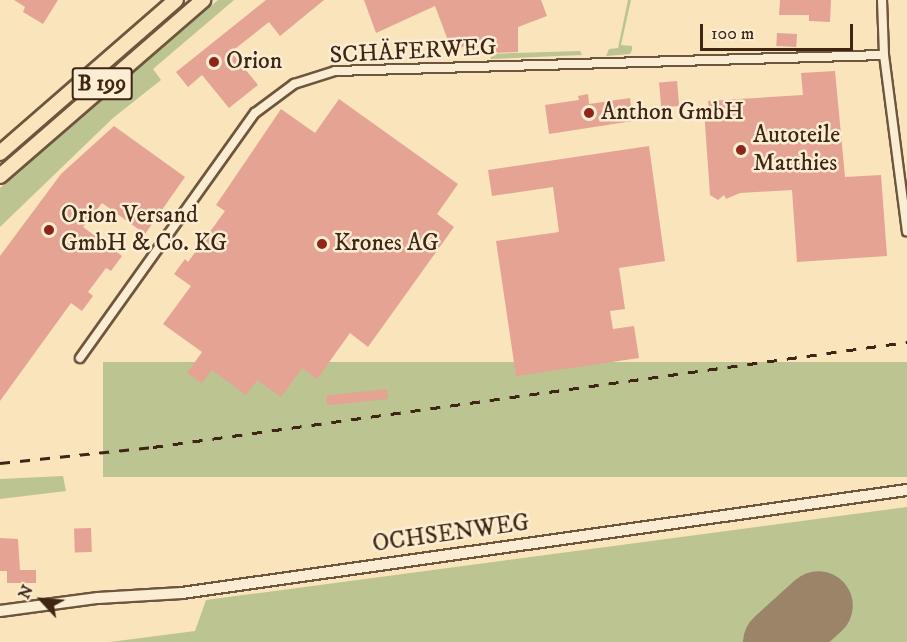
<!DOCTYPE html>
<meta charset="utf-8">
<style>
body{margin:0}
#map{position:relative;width:907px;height:642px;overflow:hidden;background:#f9e4bc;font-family:"IM FELL DW Pica",serif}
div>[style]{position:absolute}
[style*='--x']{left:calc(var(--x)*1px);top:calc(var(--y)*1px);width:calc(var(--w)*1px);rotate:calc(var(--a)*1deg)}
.green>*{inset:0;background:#bcc491;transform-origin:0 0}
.runway>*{height:69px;margin:-34.5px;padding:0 34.5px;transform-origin:34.5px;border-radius:34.5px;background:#9c8468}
.building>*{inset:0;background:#e4a393;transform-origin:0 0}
.roads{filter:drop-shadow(2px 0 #6e553d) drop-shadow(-2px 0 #6e553d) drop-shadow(0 2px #6e553d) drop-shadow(0 -2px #6e553d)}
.minor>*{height:8px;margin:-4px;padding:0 4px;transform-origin:4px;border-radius:4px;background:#fbedd3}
.secondary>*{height:10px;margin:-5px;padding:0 5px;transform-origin:5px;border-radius:5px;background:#fbedd3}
.trunk>*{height:14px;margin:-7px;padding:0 7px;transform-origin:7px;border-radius:7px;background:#f9e4bc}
.rail>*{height:3px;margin-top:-1.5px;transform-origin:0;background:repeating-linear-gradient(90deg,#3f2513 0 10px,transparent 0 20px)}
.dots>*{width:16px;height:16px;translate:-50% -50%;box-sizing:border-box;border:3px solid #fbedd3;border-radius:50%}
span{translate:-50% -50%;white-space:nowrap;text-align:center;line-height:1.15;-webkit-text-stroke:5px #fbedd3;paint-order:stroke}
.shield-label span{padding:2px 4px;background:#fbedd3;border:2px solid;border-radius:4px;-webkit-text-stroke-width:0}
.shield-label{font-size:22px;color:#3f2513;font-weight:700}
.street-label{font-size:24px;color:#3f2513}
.poi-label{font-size:24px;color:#3f2513}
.left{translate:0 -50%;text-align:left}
.north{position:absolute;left:12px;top:570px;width:60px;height:60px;-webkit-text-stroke:4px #fbedd3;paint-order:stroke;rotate:296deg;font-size:16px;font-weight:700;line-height:24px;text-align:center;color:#3f2513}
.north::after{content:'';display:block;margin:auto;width:21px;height:27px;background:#3f2513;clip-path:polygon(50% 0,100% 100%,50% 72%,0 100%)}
.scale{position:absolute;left:700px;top:24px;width:153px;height:27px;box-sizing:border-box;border:3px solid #3f2513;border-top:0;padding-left:8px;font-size:18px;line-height:21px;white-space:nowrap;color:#3f2513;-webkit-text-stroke:4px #fbedd3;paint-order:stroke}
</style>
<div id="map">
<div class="green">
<div style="clip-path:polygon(218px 0,234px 0,153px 69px,161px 80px,113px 118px,0 227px,0 188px)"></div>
<div style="clip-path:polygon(628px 0,631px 0,621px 45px,632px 46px,632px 50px,630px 54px,606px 56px,609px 49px,618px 48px)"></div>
<div style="clip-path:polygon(580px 51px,582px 55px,491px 59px,489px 54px)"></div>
<div style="left:907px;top:362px;width:115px;height:804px;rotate:90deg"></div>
<div style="clip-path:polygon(63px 476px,66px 491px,0 499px,0 479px)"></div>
<div style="clip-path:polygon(907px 507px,907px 642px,110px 642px,195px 631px,206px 600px)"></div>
</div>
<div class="runway">
<div style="--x:777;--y:642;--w:55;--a:-42.1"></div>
</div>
<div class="building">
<div style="clip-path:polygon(14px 0,58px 0,43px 24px,23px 12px,25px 7px)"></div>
<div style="clip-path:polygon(266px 0,324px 0,280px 36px,269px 22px,231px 52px,258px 85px,229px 108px,202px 75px,188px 87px,176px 72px)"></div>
<div style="clip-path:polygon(364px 0,541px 0,547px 16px,518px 27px,518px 52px,494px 53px,488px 37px,452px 51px,435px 6px,376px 33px)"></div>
<div style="clip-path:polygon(780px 0,831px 0,830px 22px,809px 21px,809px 15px,779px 15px)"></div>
<div style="left:777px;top:33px;width:20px;height:13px;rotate:3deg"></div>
<div style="clip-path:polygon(835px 71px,845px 177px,881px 175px,887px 256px,797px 262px,792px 190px,740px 193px,726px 199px,724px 195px,718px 200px,710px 195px,704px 110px,709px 110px,708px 101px,803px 95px,801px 73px)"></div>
<div style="left:677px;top:81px;width:25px;height:18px;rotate:85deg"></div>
<div style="clip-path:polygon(588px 94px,589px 104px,630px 98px,633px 121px,549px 134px,545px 105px,579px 100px,578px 96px)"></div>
<div style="clip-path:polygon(339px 99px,458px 184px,437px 214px,454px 227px,368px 347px,350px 333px,317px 379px,302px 368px,281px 397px,257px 380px,246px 395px,212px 370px,202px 383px,187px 373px,202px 352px,163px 324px,191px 286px,174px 274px,185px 259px,188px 262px,225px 211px,216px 205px,281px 109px,315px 133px)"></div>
<div style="clip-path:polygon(114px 126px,185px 177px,145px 234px,102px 203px,83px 227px,122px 256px,111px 271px,106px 268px,88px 292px,93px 296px,82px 311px,71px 303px,0 401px,0 256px,61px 174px)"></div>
<div style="clip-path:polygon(649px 146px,665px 261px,619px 268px,625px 309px,610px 311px,613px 329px,634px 326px,639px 358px,516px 376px,496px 241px,559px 232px,553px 187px,492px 196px,488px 170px)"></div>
<div style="left:387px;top:389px;width:10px;height:61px;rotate:84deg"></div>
<div style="left:91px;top:528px;width:24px;height:17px;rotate:88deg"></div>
<div style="clip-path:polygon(0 538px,18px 539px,20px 570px,36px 570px,36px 583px,7px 583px,7px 571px,0 571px)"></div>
</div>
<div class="roads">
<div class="minor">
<div style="--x:882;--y:0;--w:55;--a:87.9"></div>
<div style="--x:884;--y:55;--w:178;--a:82.6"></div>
<div style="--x:80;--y:358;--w:301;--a:-54.5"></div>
<div style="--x:255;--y:113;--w:49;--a:-36.6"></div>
<div style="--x:294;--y:84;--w:43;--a:-17.6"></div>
<div style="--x:335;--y:71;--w:549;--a:-1.67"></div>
</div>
<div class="secondary">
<div style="--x:0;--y:611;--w:99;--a:-7.6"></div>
<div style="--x:98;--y:598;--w:84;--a:-3.4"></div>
<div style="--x:182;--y:593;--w:732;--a:-8.09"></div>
</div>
<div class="trunk">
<div style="--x:0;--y:153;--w:233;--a:-41"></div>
<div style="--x:0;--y:176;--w:269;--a:-40.9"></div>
</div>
</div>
<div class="rail">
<div style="--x:0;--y:463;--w:154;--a:-6"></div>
<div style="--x:153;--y:447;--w:761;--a:-7.93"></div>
</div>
<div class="dots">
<div style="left:214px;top:62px;background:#8f2418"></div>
<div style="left:589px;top:113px;background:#8f2418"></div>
<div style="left:741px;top:150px;background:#8f2418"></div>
<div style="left:49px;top:230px;background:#8f2418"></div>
<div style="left:322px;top:244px;background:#8f2418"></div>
</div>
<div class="shield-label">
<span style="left:102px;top:84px">B 199</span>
</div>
<div class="street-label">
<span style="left:413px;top:52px;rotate:-3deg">SCHÄFERWEG</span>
<span style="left:451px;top:534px;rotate:-8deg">OCHSENWEG</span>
</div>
<div class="poi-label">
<span class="left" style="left:226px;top:62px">Orion</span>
<span class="left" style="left:601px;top:113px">Anthon GmbH</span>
<span class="left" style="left:753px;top:150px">Autoteile<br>Matthies</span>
<span class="left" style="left:61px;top:230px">Orion Versand<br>GmbH &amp; Co. KG</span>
<span class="left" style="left:334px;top:244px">Krones AG</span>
</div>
<div class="north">N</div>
<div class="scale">100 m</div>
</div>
